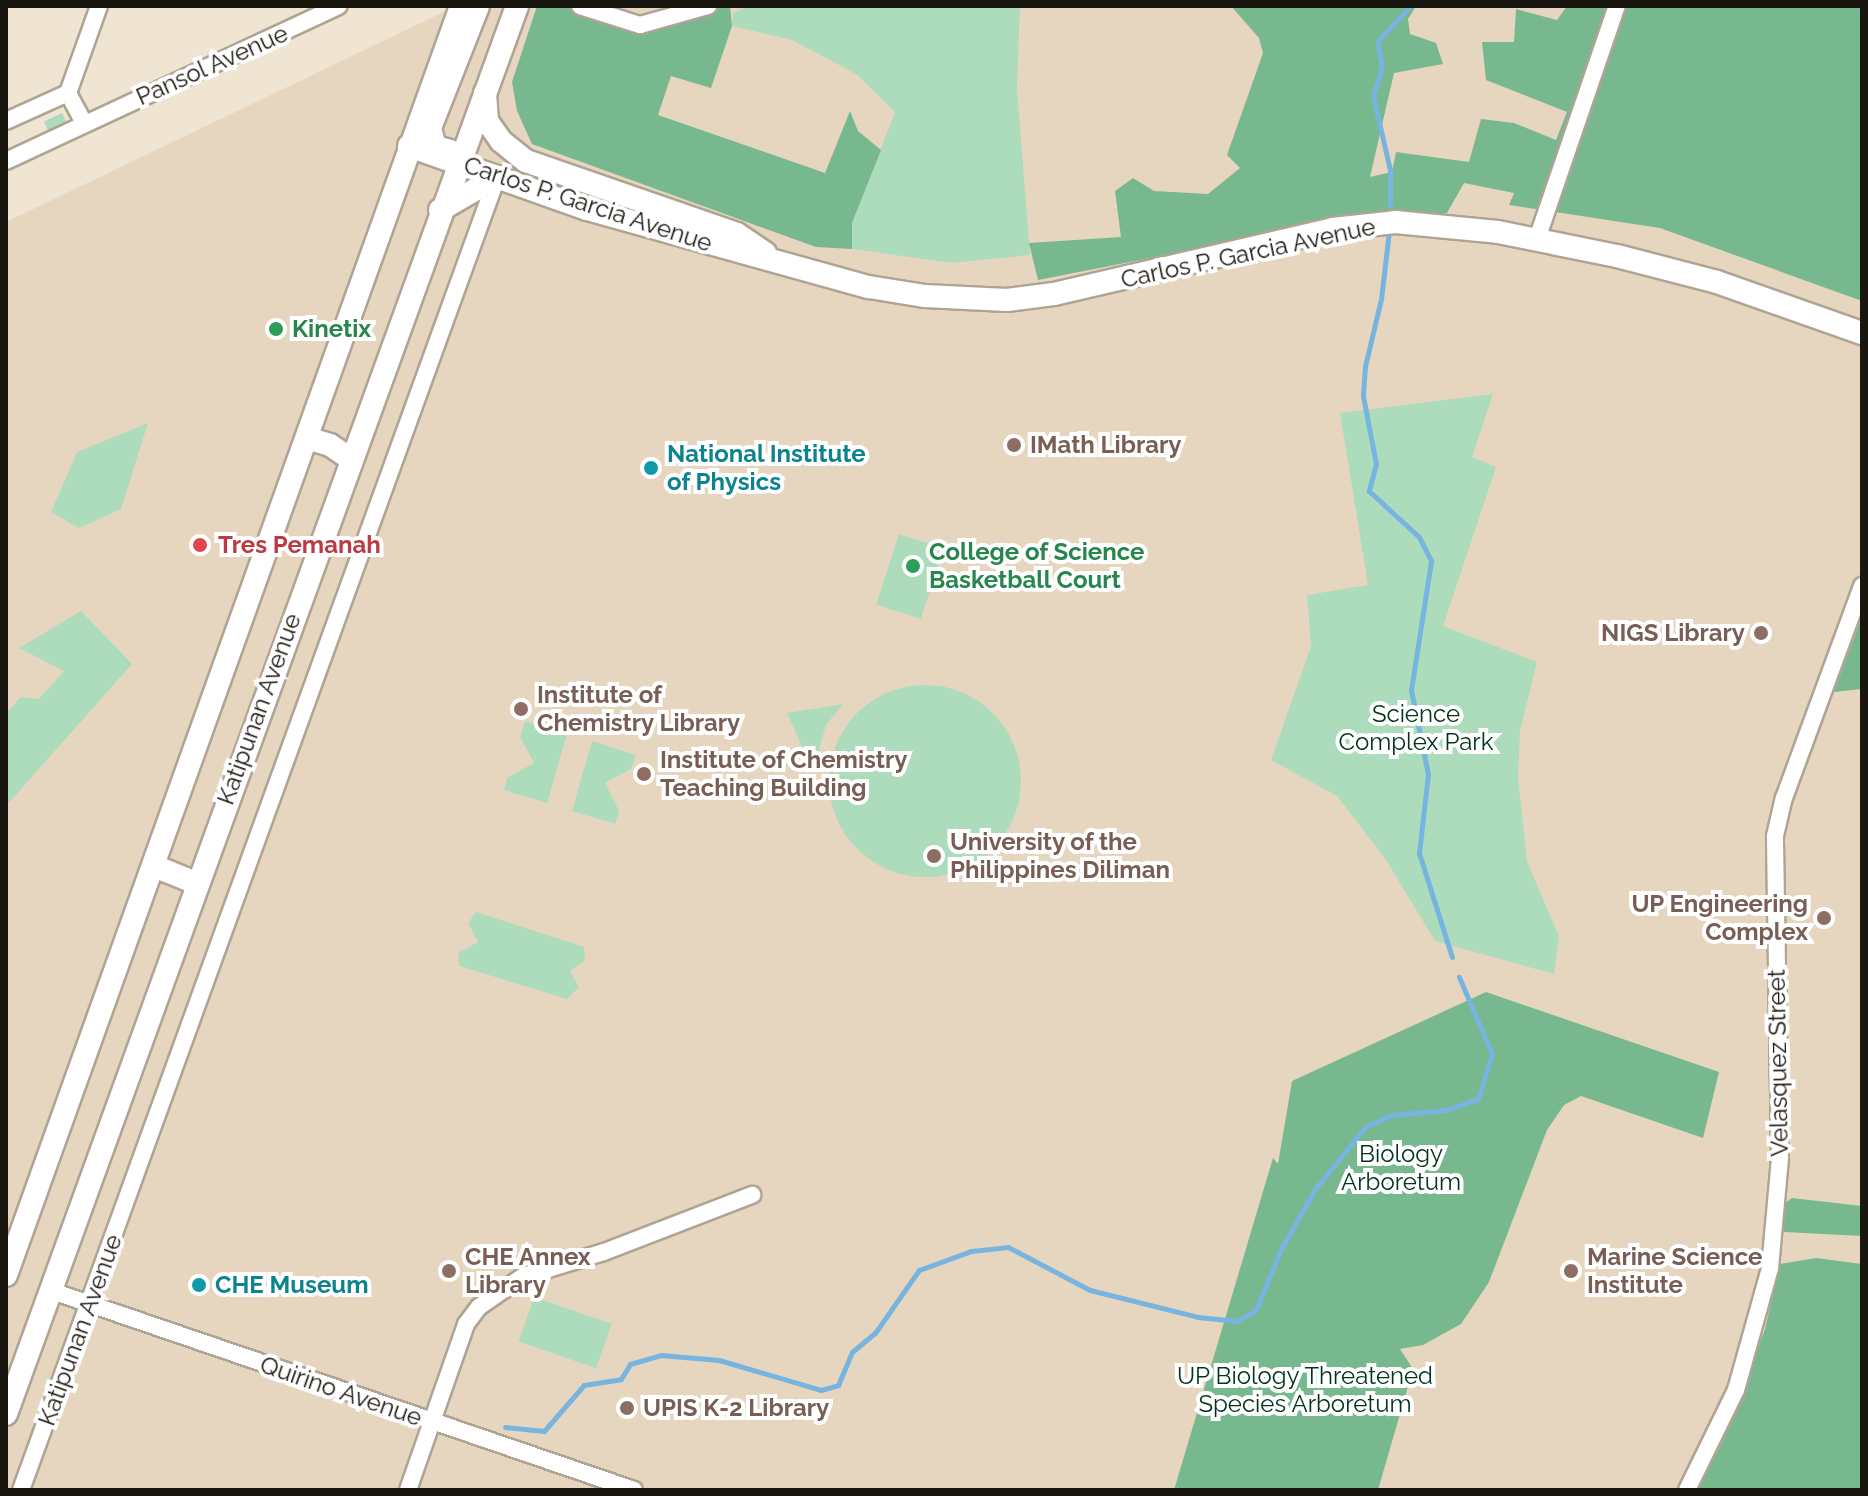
<!DOCTYPE html>
<style>
body{margin:0}
#map{position:relative;width:1868px;height:1496px;overflow:hidden;background:#f0e4d3;font-family:Raleway,sans-serif}
div>[style]{position:absolute}
[style*='--x']{left:calc(var(--x)*1px);top:calc(var(--y)*1px);width:calc(var(--w)*1px);rotate:calc(var(--a)*1deg)}
.built>*{inset:0;background:#e7d6bf}
.green>*{inset:0;background:#addcbd;transform-origin:0 0}
.round{border-radius:50%}
.forest>*{inset:0;background:#77b88f}
.stream>*{height:5px;margin:-2.5px;padding:0 2.5px;transform-origin:2.5px;border-radius:2.5px;background:#77b4df}
.roads{filter:drop-shadow(2px 0 #afa494) drop-shadow(-2px 0 #afa494) drop-shadow(0 2px #afa494) drop-shadow(0 -2px #afa494)}
.minor>*{height:16px;margin:-8px;padding:0 8px;transform-origin:8px;border-radius:8px;background:#fff}
.major>*{height:22px;margin:-11px;padding:0 11px;transform-origin:11px;border-radius:11px;background:#fff}
.dots>*{width:22px;height:22px;translate:-50% -50%;box-sizing:border-box;border:4px solid #fff;border-radius:50%}
span{translate:-50% -50%;white-space:nowrap;text-align:center;line-height:1.15;-webkit-text-stroke:8px #fff;paint-order:stroke}
.street-label{font-size:24px;color:#19150f}
.leisure-label{font-size:24px;color:#27864d;font-weight:700}
.left{translate:0 -50%;text-align:left}
.education-label{font-size:24px;color:#785e54;font-weight:700}
.right{translate:-100% -50%;text-align:right}
.culture-label{font-size:24px;color:#0d838f;font-weight:700}
.health-label{font-size:24px;color:#be3a42;font-weight:700}
.park-label{font-size:24px;color:#00341b}
.frame{position:absolute;inset:0;border:8px solid #19150f;pointer-events:none}
</style>
<div id="map">
<div class="built">
<div style="clip-path:polygon(456px 6px,1862px 6px,1862px 1490px,6px 1490px,6px 222px)"></div>
</div>
<div class="green">
<div style="clip-path:polygon(749px 6px,1020px 6px,1017px 88px,1030px 255px,952px 263px,852px 249px,852px 223px,895px 112px,856px 74px,792px 40px,732px 26px,733px 13px)"></div>
<div style="left:62px;top:113px;width:14px;height:20px;rotate:65deg"></div>
<div style="clip-path:polygon(1493px 394px,1472px 457px,1496px 467px,1443px 626px,1537px 662px,1520px 731px,1518px 778px,1527px 861px,1559px 937px,1554px 974px,1435px 941px,1386px 860px,1337px 796px,1271px 760px,1311px 646px,1307px 595px,1368px 585px,1340px 413px)"></div>
<div style="clip-path:polygon(148px 423px,121px 509px,79px 528px,51px 512px,77px 452px)"></div>
<div style="left:899px;top:534px;width:47px;height:74px;rotate:18deg"></div>
<div style="clip-path:polygon(81px 611px,132px 664px,6px 806px,6px 713px,21px 697px,39px 699px,64px 671px,19px 648px)"></div>
<div class="round" style="left:829px;top:685px;width:192px;height:192px"></div>
<div style="clip-path:polygon(843px 704px,826px 725px,813px 771px,787px 713px)"></div>
<div style="clip-path:polygon(525px 721px,567px 734px,547px 803px,504px 790px,507px 778px,534px 763px,520px 737px)"></div>
<div style="clip-path:polygon(592px 741px,636px 755px,631px 769px,605px 783px,619px 811px,615px 824px,572px 811px)"></div>
<div style="clip-path:polygon(476px 912px,584px 947px,585px 961px,570px 971px,579px 987px,567px 999px,459px 966px,458px 953px,478px 942px,468px 923px)"></div>
<div style="left:534px;top:1297px;width:82px;height:47px;rotate:19deg"></div>
</div>
<div class="forest">
<div style="clip-path:polygon(537px 6px,583px 6px,583px 14px,644px 35px,674px 14px,730px 6px,732px 26px,711px 88px,671px 76px,658px 115px,825px 173px,850px 111px,858px 131px,881px 150px,852px 223px,852px 249px,816px 247px,532px 144px,517px 111px,512px 82px)"></div>
<div style="clip-path:polygon(1231px 6px,1416px 6px,1408px 19px,1410px 34px,1436px 43px,1443px 64px,1394px 73px,1370px 177px,1392px 172px,1396px 152px,1469px 162px,1481px 119px,1514px 123px,1556px 140px,1567px 112px,1486px 80px,1482px 42px,1514px 42px,1516px 9px,1557px 20px,1567px 6px,1862px 6px,1862px 301px,1660px 228px,1509px 205px,1514px 193px,1464px 183px,1447px 213px,1337px 215px,1268px 235px,1038px 280px,1029px 243px,1121px 237px,1115px 191px,1133px 178px,1154px 191px,1208px 194px,1240px 168px,1227px 155px,1263px 53px,1259px 38px)"></div>
<div style="clip-path:polygon(1862px 617px,1862px 689px,1834px 692px)"></div>
<div style="clip-path:polygon(1486px 992px,1719px 1072px,1703px 1138px,1581px 1096px,1564px 1105px,1547px 1130px,1489px 1282px,1461px 1324px,1423px 1345px,1400px 1349px,1413px 1369px,1378px 1490px,1174px 1490px,1273px 1158px,1278px 1164px,1292px 1081px)"></div>
<div style="clip-path:polygon(1792px 1198px,1862px 1206px,1862px 1236px,1784px 1232px,1782px 1205px)"></div>
<div style="clip-path:polygon(1816px 1258px,1862px 1264px,1862px 1490px,1697px 1490px,1724px 1439px,1765px 1329px,1780px 1264px)"></div>
</div>
<div class="stream">
<div style="--x:1390;--y:205;--w:35;--a:-90"></div>
<div style="--x:1390;--y:170;--w:76;--a:-102.9"></div>
<div style="--x:1373;--y:96;--w:30;--a:-73"></div>
<div style="--x:1382;--y:67;--w:25;--a:-101"></div>
<div style="--x:1377;--y:42;--w:49;--a:-47.5"></div>
<div style="--x:1389;--y:231;--w:68;--a:96.7"></div>
<div style="--x:1381;--y:299;--w:69;--a:103.4"></div>
<div style="--x:1365;--y:366;--w:30;--a:94"></div>
<div style="--x:1363;--y:396;--w:69;--a:79.2"></div>
<div style="--x:1376;--y:464;--w:28;--a:105"></div>
<div style="--x:1369;--y:491;--w:68;--a:42.6"></div>
<div style="--x:1419;--y:537;--w:27;--a:63"></div>
<div style="--x:1431;--y:561;--w:131;--a:98.8"></div>
<div style="--x:1411;--y:690;--w:86;--a:78.6"></div>
<div style="--x:1428;--y:774;--w:80;--a:96.5"></div>
<div style="--x:1419;--y:853;--w:109;--a:72.4"></div>
<div style="--x:505;--y:1427;--w:39;--a:6"></div>
<div style="--x:544;--y:1431;--w:61;--a:-49"></div>
<div style="--x:584;--y:1385;--w:37;--a:-9"></div>
<div style="--x:621;--y:1379;--w:17;--a:-59"></div>
<div style="--x:630;--y:1364;--w:32;--a:-16"></div>
<div style="--x:661;--y:1355;--w:58;--a:4.9"></div>
<div style="--x:719;--y:1360;--w:106;--a:16.4"></div>
<div style="--x:821;--y:1390;--w:18;--a:-16"></div>
<div style="--x:838;--y:1385;--w:36;--a:-67"></div>
<div style="--x:852;--y:1352;--w:30;--a:-40"></div>
<div style="--x:875;--y:1333;--w:77;--a:-55.1"></div>
<div style="--x:919;--y:1270;--w:55;--a:-20.1"></div>
<div style="--x:971;--y:1251;--w:37;--a:-6"></div>
<div style="--x:1008;--y:1247;--w:93;--a:27.7"></div>
<div style="--x:1090;--y:1290;--w:111;--a:14"></div>
<div style="--x:1198;--y:1317;--w:39;--a:6"></div>
<div style="--x:1237;--y:1321;--w:22;--a:-30"></div>
<div style="--x:1256;--y:1310;--w:66;--a:-67.7"></div>
<div style="--x:1281;--y:1249;--w:69;--a:-60.5"></div>
<div style="--x:1315;--y:1189;--w:81;--a:-51"></div>
<div style="--x:1366;--y:1126;--w:28;--a:-23"></div>
<div style="--x:1392;--y:1115;--w:54;--a:-5.3"></div>
<div style="--x:1446;--y:1110;--w:34;--a:-19"></div>
<div style="--x:1478;--y:1099;--w:47;--a:-72.7"></div>
<div style="--x:1492;--y:1054;--w:84;--a:-113.2"></div>
</div>
<div class="roads">
<div class="minor">
<div style="--x:580;--y:6;--w:63;--a:17.6"></div>
<div style="--x:640;--y:25;--w:71;--a:-15.6"></div>
<div style="--x:68;--y:93;--w:92;--a:-70.4"></div>
<div style="--x:6;--y:121;--w:68;--a:-24.3"></div>
<div style="--x:68;--y:93;--w:34;--a:62"></div>
<div style="--x:6;--y:161;--w:367;--a:-25"></div>
<div style="--x:1537;--y:239;--w:246;--a:-71.1"></div>
<div style="--x:49;--y:1290;--w:618;--a:18.87"></div>
<div style="--x:21;--y:1490;--w:1397;--a:-70.07"></div>
<div style="--x:408;--y:1490;--w:176;--a:-70.7"></div>
<div style="--x:466;--y:1324;--w:21;--a:-53"></div>
<div style="--x:479;--y:1307;--w:52;--a:-34.9"></div>
<div style="--x:522;--y:1277;--w:86;--a:-17"></div>
<div style="--x:604;--y:1252;--w:159;--a:-21.1"></div>
<div style="--x:1687;--y:1490;--w:111;--a:-63.9"></div>
<div style="--x:1736;--y:1390;--w:127;--a:-74.4"></div>
<div style="--x:1770;--y:1268;--w:110;--a:-84.8"></div>
<div style="--x:1780;--y:1158;--w:322;--a:-90.9"></div>
<div style="--x:1775;--y:836;--w:39;--a:-77"></div>
<div style="--x:1784;--y:798;--w:226;--a:-69.8"></div>
</div>
<div class="major">
<div style="--x:485;--y:93;--w:28;--a:86"></div>
<div style="--x:487;--y:121;--w:24;--a:55"></div>
<div style="--x:501;--y:141;--w:32;--a:39"></div>
<div style="--x:526;--y:161;--w:223;--a:19.1"></div>
<div style="--x:737;--y:234;--w:34;--a:34"></div>
<div style="--x:409;--y:146;--w:189;--a:19.5"></div>
<div style="--x:587;--y:209;--w:293;--a:15.5"></div>
<div style="--x:869;--y:287;--w:57;--a:9.1"></div>
<div style="--x:925;--y:296;--w:82;--a:2.8"></div>
<div style="--x:1007;--y:300;--w:47;--a:-7.3"></div>
<div style="--x:1054;--y:294;--w:286;--a:-13.1"></div>
<div style="--x:1333;--y:229;--w:62;--a:-6.4"></div>
<div style="--x:1395;--y:222;--w:103;--a:5.5"></div>
<div style="--x:1498;--y:232;--w:121;--a:11.4"></div>
<div style="--x:1617;--y:256;--w:103;--a:14.6"></div>
<div style="--x:1717;--y:282;--w:154;--a:19.4"></div>
<div style="--x:450;--y:151;--w:16;--a:-165"></div>
<div style="--x:435;--y:147;--w:20;--a:-105"></div>
<div style="--x:430;--y:128;--w:131;--a:-68.5"></div>
<div style="--x:440;--y:210;--w:66;--a:-30.1"></div>
<div style="--x:307;--y:438;--w:24;--a:17"></div>
<div style="--x:330;--y:445;--w:23;--a:34"></div>
<div style="--x:154;--y:866;--w:45;--a:22"></div>
<div style="--x:6;--y:1275;--w:1348;--a:-70.27"></div>
<div style="--x:6;--y:1414;--w:1498;--a:-70.05"></div>
</div>
</div>
<div class="dots">
<div style="left:276px;top:329px;background:#2e9e5b"></div>
<div style="left:1014px;top:445px;background:#8d6e63"></div>
<div style="left:651px;top:468px;background:#0f9aa8"></div>
<div style="left:200px;top:545px;background:#e0444e"></div>
<div style="left:913px;top:566px;background:#2e9e5b"></div>
<div style="left:1761px;top:633px;background:#8d6e63"></div>
<div style="left:521px;top:709px;background:#8d6e63"></div>
<div style="left:644px;top:774px;background:#8d6e63"></div>
<div style="left:934px;top:856px;background:#8d6e63"></div>
<div style="left:1824px;top:918px;background:#8d6e63"></div>
<div style="left:449px;top:1271px;background:#8d6e63"></div>
<div style="left:1571px;top:1271px;background:#8d6e63"></div>
<div style="left:199px;top:1285px;background:#0f9aa8"></div>
<div style="left:627px;top:1408px;background:#8d6e63"></div>
</div>
<div class="street-label">
<span style="left:212px;top:65px;rotate:-24deg">Pansol Avenue</span>
<span style="left:588px;top:204px;rotate:18deg">Carlos P. Garcia Avenue</span>
<span style="left:1248px;top:253px;rotate:-12deg">Carlos P. Garcia Avenue</span>
<span style="left:259px;top:709px;rotate:-70deg">Katipunan Avenue</span>
<span style="left:1778px;top:1063px;rotate:-91deg">Velasquez Street</span>
<span style="left:80px;top:1330px;rotate:-70deg">Katipunan Avenue</span>
<span style="left:341px;top:1391px;rotate:19deg">Quirino Avenue</span>
</div>
<div class="leisure-label">
<span class="left" style="left:292px;top:329px">Kinetix</span>
<span class="left" style="left:929px;top:566px">College of Science<br>Basketball Court</span>
</div>
<div class="education-label">
<span class="left" style="left:1030px;top:445px">IMath Library</span>
<span class="right" style="left:1745px;top:633px">NIGS Library</span>
<span class="left" style="left:537px;top:709px">Institute of<br>Chemistry Library</span>
<span class="left" style="left:660px;top:774px">Institute of Chemistry<br>Teaching Building</span>
<span class="left" style="left:950px;top:856px">University of the<br>Philippines Diliman</span>
<span class="right" style="left:1808px;top:918px">UP Engineering<br>Complex</span>
<span class="left" style="left:465px;top:1271px">CHE Annex<br>Library</span>
<span class="left" style="left:1587px;top:1271px">Marine Science<br>Institute</span>
<span class="left" style="left:643px;top:1408px">UPIS K-2 Library</span>
</div>
<div class="culture-label">
<span class="left" style="left:667px;top:468px">National Institute<br>of Physics</span>
<span class="left" style="left:215px;top:1285px">CHE Museum</span>
</div>
<div class="health-label">
<span class="left" style="left:218px;top:545px">Tres Pemanah</span>
</div>
<div class="park-label">
<span style="left:1416px;top:728px">Science<br>Complex Park</span>
<span style="left:1401px;top:1168px">Biology<br>Arboretum</span>
<span style="left:1305px;top:1390px">UP Biology Threatened<br>Species Arboretum</span>
</div>
<div class="frame"></div>
</div>
